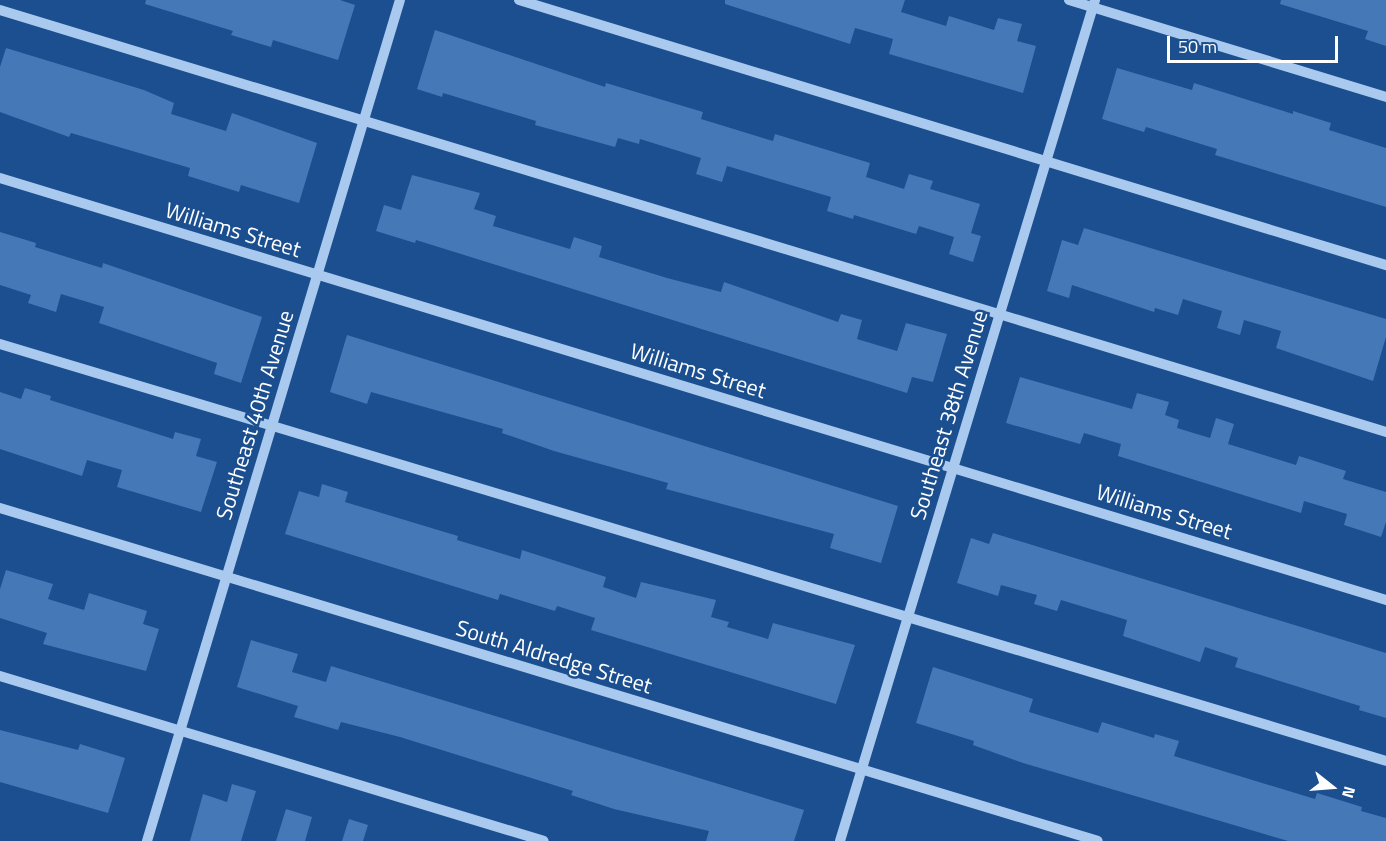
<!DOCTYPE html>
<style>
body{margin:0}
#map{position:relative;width:1386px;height:841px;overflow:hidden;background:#1b4f8f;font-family:"Titillium Web",sans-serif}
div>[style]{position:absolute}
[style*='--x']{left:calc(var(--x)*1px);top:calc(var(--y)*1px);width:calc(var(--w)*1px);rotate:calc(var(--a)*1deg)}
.building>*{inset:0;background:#4478b7}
.minor>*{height:10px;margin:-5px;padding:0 5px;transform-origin:5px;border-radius:5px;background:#a9c9ee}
span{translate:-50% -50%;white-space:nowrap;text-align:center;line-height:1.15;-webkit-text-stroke:5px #1b4f8f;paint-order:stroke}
.street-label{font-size:22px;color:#fff}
.north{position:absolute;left:1302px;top:757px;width:60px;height:60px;-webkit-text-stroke:4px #1b4f8f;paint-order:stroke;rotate:107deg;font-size:16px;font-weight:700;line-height:24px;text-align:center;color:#fff}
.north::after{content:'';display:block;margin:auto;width:21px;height:27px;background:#fff;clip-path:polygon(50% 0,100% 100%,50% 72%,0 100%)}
.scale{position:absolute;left:1167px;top:36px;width:171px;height:27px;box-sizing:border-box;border:3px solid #fff;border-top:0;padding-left:8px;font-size:18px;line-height:21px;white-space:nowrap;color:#fff;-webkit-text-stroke:4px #1b4f8f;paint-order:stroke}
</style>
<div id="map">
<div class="building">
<div style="clip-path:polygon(146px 0,340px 0,355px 5px,338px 60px,273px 40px,271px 47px,231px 35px,233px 31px,145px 4px)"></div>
<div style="clip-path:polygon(725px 0,905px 0,901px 12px,946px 26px,949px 16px,994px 30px,998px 18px,1022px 24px,1017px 41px,1036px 46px,1023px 93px,889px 54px,893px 39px,855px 28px,850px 44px,725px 4px)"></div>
<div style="clip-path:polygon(1281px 0,1386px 0,1386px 46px,1365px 39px,1368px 31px,1280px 4px)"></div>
<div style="clip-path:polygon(435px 30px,605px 87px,606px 83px,703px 112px,701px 119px,773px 141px,775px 134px,870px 163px,866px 177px,904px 189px,909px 174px,933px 181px,930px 189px,980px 204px,971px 233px,981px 236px,973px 262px,949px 254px,954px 237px,919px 226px,916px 234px,854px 215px,853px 219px,827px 211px,831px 197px,727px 166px,722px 182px,696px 174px,701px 158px,640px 139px,639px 144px,618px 138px,615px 147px,535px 125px,536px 121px,443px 93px,442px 97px,417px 89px)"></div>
<div style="clip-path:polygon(6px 48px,144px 90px,174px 103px,171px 114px,226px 131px,232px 113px,317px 143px,299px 203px,241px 185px,239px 192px,188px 176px,190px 168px,71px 133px,69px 137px,0 112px,0 67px)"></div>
<div style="clip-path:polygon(1117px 68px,1192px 90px,1194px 83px,1293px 114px,1293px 111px,1331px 123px,1329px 130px,1386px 148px,1386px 207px,1215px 155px,1217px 149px,1146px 127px,1144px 132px,1102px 119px)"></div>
<div style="clip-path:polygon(412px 175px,480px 193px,474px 209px,496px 216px,493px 226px,570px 249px,574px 237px,602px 246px,599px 257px,667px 278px,721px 292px,724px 282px,838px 322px,841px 314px,862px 320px,857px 339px,897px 351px,906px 323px,947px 334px,933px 382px,912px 377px,907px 393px,416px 240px,415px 243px,376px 231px,384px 205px,401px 210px)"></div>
<div style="clip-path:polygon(1084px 228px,1386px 319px,1386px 337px,1373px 381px,1276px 348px,1281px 331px,1244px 320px,1240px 335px,1217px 328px,1222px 311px,1183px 299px,1178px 315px,1155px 308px,1154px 312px,1072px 285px,1069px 298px,1047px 291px,1062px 240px,1078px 245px)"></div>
<div style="clip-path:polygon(0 232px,36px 243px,35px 247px,102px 268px,103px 263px,262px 317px,241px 383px,214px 374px,217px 363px,99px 323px,104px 307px,61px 294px,56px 312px,28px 303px,31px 295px,0 285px)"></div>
<div style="clip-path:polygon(347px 335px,898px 506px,881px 563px,830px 548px,834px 534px,666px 489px,668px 483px,554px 451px,502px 433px,503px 429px,371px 392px,367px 404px,330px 392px)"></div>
<div style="clip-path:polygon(1020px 377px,1132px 409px,1137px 393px,1169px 402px,1165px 415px,1179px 420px,1177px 428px,1210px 438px,1216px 418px,1234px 424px,1228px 444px,1296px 465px,1299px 456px,1346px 471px,1343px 479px,1386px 492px,1386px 522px,1381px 537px,1344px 525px,1347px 514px,1304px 501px,1301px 513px,1118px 456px,1121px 444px,1084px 433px,1080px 444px,1006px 423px)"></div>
<div style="clip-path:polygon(25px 388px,51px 396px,50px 400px,173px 439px,175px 432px,201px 439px,196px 456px,217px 462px,201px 512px,117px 487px,122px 470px,87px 460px,82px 476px,0 449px,0 392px,21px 399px)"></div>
<div style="clip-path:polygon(322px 484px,348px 492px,345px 502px,458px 536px,457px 540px,520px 559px,522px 550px,606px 577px,603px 587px,636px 598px,641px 582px,716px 600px,711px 617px,729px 622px,727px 627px,768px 639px,773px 623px,855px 645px,836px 704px,591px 630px,595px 618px,557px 606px,555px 611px,500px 594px,498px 600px,285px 534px,299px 491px,319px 497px)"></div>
<div style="clip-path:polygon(993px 533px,1386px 653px,1386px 718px,1359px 710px,1360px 706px,1235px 667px,1238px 658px,1205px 647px,1200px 662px,1123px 636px,1127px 620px,1061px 600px,1057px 611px,1034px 604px,1037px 595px,1001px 585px,998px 596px,957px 583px,971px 538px,989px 544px)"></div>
<div style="clip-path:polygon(6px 570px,53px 584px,48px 599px,84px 610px,89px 593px,147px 611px,143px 624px,159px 629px,146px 671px,43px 644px,47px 633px,0 618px,0 589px)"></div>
<div style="clip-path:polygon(251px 640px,298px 654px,292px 672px,326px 682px,331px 666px,804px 810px,794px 841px,706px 841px,709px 831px,614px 809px,571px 795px,573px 791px,400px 737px,341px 722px,338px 730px,294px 717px,298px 706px,237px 687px)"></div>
<div style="clip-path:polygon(933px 667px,1033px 699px,1029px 712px,1098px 733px,1102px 722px,1154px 738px,1155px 734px,1179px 741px,1174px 756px,1315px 799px,1317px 793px,1362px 807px,1361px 811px,1386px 818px,1386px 841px,1288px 841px,1023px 763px,973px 745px,974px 741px,916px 723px)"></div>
<div style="clip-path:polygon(0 730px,78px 750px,80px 744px,125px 758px,108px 813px,0 782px)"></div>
<div style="clip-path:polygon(232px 784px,256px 791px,241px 841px,190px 841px,203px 794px,227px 802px)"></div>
<div style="clip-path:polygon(286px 809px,312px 817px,305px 841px,276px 841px)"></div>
<div style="clip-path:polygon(349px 819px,368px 825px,363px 841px,342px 841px)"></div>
</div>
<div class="minor">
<div style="--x:519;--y:0;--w:907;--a:17"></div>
<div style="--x:1069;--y:0;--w:332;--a:17"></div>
<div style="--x:0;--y:10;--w:1449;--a:16.93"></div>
<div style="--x:0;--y:178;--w:1449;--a:16.93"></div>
<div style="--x:0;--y:344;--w:1447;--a:16.74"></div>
<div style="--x:0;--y:508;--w:1147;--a:16.87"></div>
<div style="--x:0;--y:676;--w:568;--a:16.87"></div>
<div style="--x:147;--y:841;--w:878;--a:-73.26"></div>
<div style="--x:840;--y:841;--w:879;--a:-73.13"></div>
</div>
<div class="street-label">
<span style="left:233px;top:230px;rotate:17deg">Williams Street</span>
<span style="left:698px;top:371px;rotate:17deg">Williams Street</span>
<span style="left:255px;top:415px;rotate:-73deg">Southeast 40th Avenue</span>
<span style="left:949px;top:415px;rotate:-73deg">Southeast 38th Avenue</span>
<span style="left:1164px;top:512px;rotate:17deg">Williams Street</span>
<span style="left:554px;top:657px;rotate:17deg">South Aldredge Street</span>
</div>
<div class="north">N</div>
<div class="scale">50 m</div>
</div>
